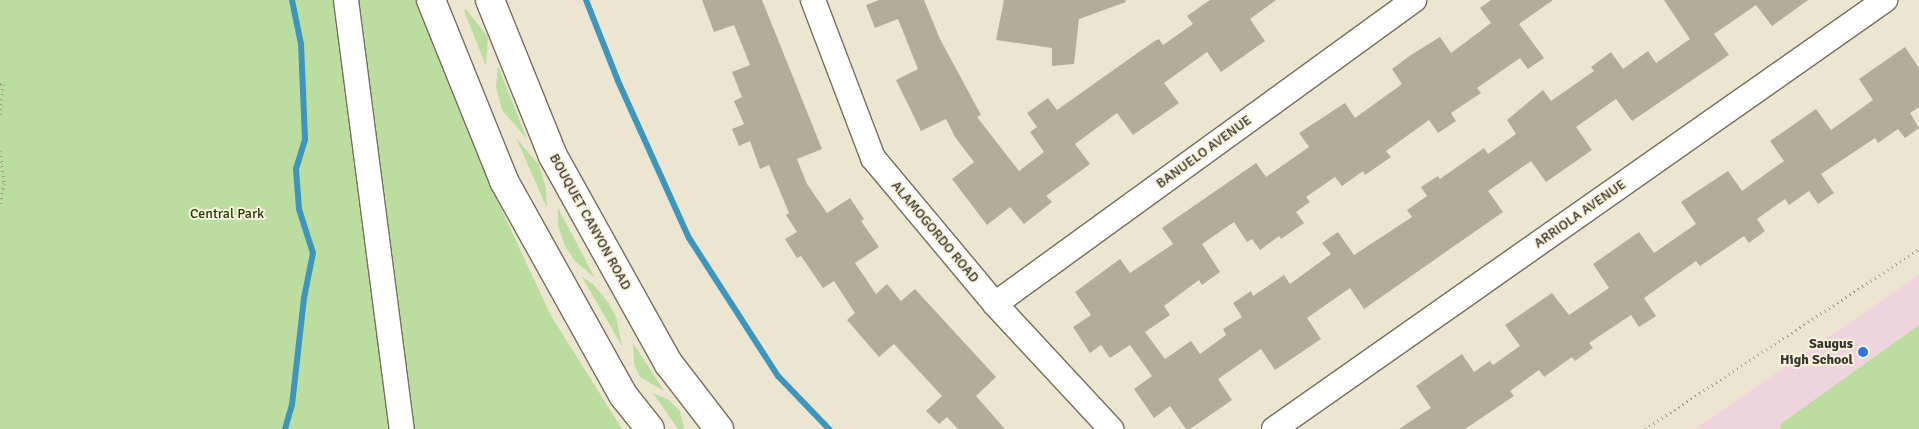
<!DOCTYPE html>
<style>
body{margin:0}
#map{position:relative;width:1919px;height:429px;overflow:hidden;background:#ece6d0;font-family:Signika,sans-serif}
div>[style]{position:absolute}
[style*='--x']{left:calc(var(--x)*1px);top:calc(var(--y)*1px);width:calc(var(--w)*1px);rotate:calc(var(--a)*1deg)}
.education>*{inset:0;background:#eed4dc}
.green>*{inset:0;background:#bbdd9f}
.stream>*{height:6px;margin:-3px;padding:0 3px;transform-origin:3px;border-radius:3px;background:#3e96bc}
.building>*{inset:0;background:#b3ad98}
.path>*{height:3px;margin-top:-1.5px;transform-origin:0;background:repeating-linear-gradient(90deg,#9e9a8a 0 1px,transparent 0 5px)}
.roads{filter:drop-shadow(1px 0 #756f5c) drop-shadow(-1px 0 #756f5c) drop-shadow(0 1px #756f5c) drop-shadow(0 -1px #756f5c)}
.minor>*{height:24px;margin:-12px;padding:0 12px;transform-origin:12px;border-radius:12px;background:#fff}
.major>*{height:28px;margin:-14px;padding:0 14px;transform-origin:14px;border-radius:14px;background:#fff}
.dots>*{width:14px;height:14px;translate:-50% -50%;box-sizing:border-box;border:2px solid #f9f3dd;border-radius:50%}
span{translate:-50% -50%;white-space:nowrap;text-align:center;line-height:1.15;-webkit-text-stroke:4px #f9f3dd;paint-order:stroke}
.street-label{font-size:14px;color:#35332a}
.park-label{font-size:14px;color:#223907}
.poi-label{font-size:14px;color:#35332a;font-weight:700}
.right{translate:-100% -50%;text-align:right}
</style>
<div id="map">
<div class="education">
<div style="clip-path:polygon(1919px 275px,1919px 429px,1695px 429px)"></div>
</div>
<div class="green">
<div style="clip-path:polygon(0 0,415px 0,494px 193px,550px 314px,622px 429px,0 429px)"></div>
<div style="clip-path:polygon(465px 8px,488px 37px,486px 66px,464px 11px)"></div>
<div style="clip-path:polygon(498px 66px,527px 139px,502px 110px,496px 87px)"></div>
<div style="clip-path:polygon(516px 138px,539px 165px,546px 188px,547px 208px)"></div>
<div style="clip-path:polygon(558px 208px,595px 278px,575px 261px,565px 246px,558px 226px)"></div>
<div style="clip-path:polygon(582px 277px,593px 284px,608px 302px,616px 317px,622px 346px)"></div>
<div style="clip-path:polygon(1919px 325px,1919px 429px,1782px 429px,1779px 425px)"></div>
<div style="clip-path:polygon(633px 343px,664px 391px,640px 377px,634px 364px)"></div>
<div style="clip-path:polygon(653px 393px,669px 400px,680px 411px,684px 429px,678px 429px)"></div>
</div>
<div class="stream">
<div style="--x:586;--y:0;--w:87;--a:68.4"></div>
<div style="--x:618;--y:81;--w:172;--a:65.7"></div>
<div style="--x:689;--y:238;--w:164;--a:57.2"></div>
<div style="--x:778;--y:376;--w:74;--a:46.1"></div>
<div style="--x:285;--y:429;--w:25;--a:-74"></div>
<div style="--x:292;--y:405;--w:108;--a:-83.6"></div>
<div style="--x:304;--y:298;--w:46;--a:-78.7"></div>
<div style="--x:313;--y:253;--w:46;--a:-107.7"></div>
<div style="--x:299;--y:209;--w:40;--a:-94.3"></div>
<div style="--x:296;--y:169;--w:31;--a:-73"></div>
<div style="--x:305;--y:139;--w:95;--a:-92.4"></div>
<div style="--x:301;--y:44;--w:45;--a:-101.6"></div>
</div>
<div class="building">
<div style="clip-path:polygon(702px 0,762px 0,822px 149px,797px 159px,807px 184px,827px 213px,850px 198px,864px 219px,861px 221px,879px 247px,855px 263px,876px 294px,887px 284px,901px 301px,915px 289px,996px 377px,976px 396px,1005px 429px,958px 429px,947px 417px,939px 424px,926px 411px,942px 396px,894px 344px,879px 357px,847px 320px,855px 313px,834px 281px,823px 288px,801px 256px,797px 258px,785px 239px,797px 232px,786px 215px,789px 213px,769px 165px,760px 169px,750px 141px,739px 146px,732px 129px,744px 124px,734px 101px,742px 97px,732px 72px,750px 65px,734px 25px,714px 32px)"></div>
<div style="clip-path:polygon(879px 0,924px 0,940px 39px,981px 115px,977px 117px,1019px 171px,1044px 152px,1030px 132px,1037px 127px,1027px 113px,1048px 98px,1057px 110px,1153px 42px,1159px 39px,1163px 45px,1193px 24px,1187px 16px,1210px 0,1276px 0,1250px 19px,1265px 41px,1221px 72px,1207px 52px,1164px 83px,1179px 103px,1133px 135px,1117px 113px,1075px 144px,1090px 164px,1046px 196px,1052px 202px,1024px 224px,1010px 207px,987px 225px,952px 179px,974px 162px,955px 137px,946px 119px,921px 131px,896px 80px,918px 69px,898px 19px,875px 28px,866px 5px)"></div>
<div style="clip-path:polygon(1004px 0,1125px 0,1126px 2px,1079px 19px,1074px 64px,1052px 66px,1052px 48px,996px 40px)"></div>
<div style="clip-path:polygon(1491px 0,1553px 0,1519px 24px,1544px 58px,1528px 69px,1520px 58px,1477px 88px,1481px 93px,1451px 113px,1456px 121px,1438px 133px,1429px 120px,1386px 151px,1391px 157px,1365px 175px,1363px 171px,1342px 186px,1335px 177px,1306px 197px,1310px 202px,1296px 212px,1304px 223px,1281px 239px,1279px 236px,1260px 250px,1252px 239px,1247px 242px,1234px 222px,1202px 244px,1220px 272px,1202px 285px,1199px 280px,1164px 306px,1170px 315px,1145px 332px,1165px 359px,1191px 341px,1200px 354px,1226px 335px,1223px 329px,1242px 317px,1233px 303px,1251px 291px,1253px 296px,1284px 275px,1290px 284px,1331px 254px,1322px 243px,1338px 232px,1354px 255px,1412px 217px,1407px 210px,1427px 196px,1421px 187px,1438px 176px,1440px 179px,1484px 148px,1488px 154px,1516px 134px,1507px 120px,1543px 90px,1551px 101px,1594px 71px,1591px 67px,1611px 52px,1623px 69px,1648px 51px,1656px 63px,1690px 39px,1664px 0,1808px 0,1772px 26px,1756px 5px,1714px 34px,1729px 55px,1632px 121px,1616px 99px,1576px 127px,1592px 150px,1546px 182px,1531px 161px,1488px 191px,1503px 212px,1364px 309px,1350px 288px,1307px 318px,1321px 339px,1275px 370px,1261px 349px,1218px 379px,1232px 400px,1190px 429px,1186px 429px,1170px 406px,1154px 418px,1134px 389px,1152px 376px,1130px 345px,1110px 358px,1101px 345px,1090px 353px,1073px 327px,1091px 315px,1075px 292px,1120px 259px,1130px 273px,1173px 244px,1162px 228px,1256px 163px,1266px 177px,1309px 147px,1299px 133px,1345px 103px,1355px 118px,1402px 84px,1392px 69px,1411px 55px,1440px 37px,1451px 53px,1491px 23px,1480px 8px)"></div>
<div style="clip-path:polygon(1905px 47px,1919px 68px,1919px 107px,1910px 113px,1919px 128px,1905px 138px,1898px 129px,1878px 143px,1875px 138px,1821px 174px,1834px 193px,1818px 204px,1809px 191px,1789px 205px,1785px 199px,1757px 219px,1765px 231px,1749px 243px,1744px 236px,1700px 266px,1696px 261px,1644px 298px,1656px 316px,1639px 327px,1631px 315px,1589px 343px,1593px 348px,1575px 361px,1572px 357px,1544px 377px,1539px 370px,1510px 391px,1514px 396px,1465px 429px,1399px 429px,1431px 408px,1416px 386px,1462px 354px,1474px 372px,1490px 361px,1493px 365px,1520px 346px,1505px 325px,1552px 293px,1569px 315px,1609px 288px,1593px 264px,1639px 232px,1654px 253px,1696px 224px,1681px 202px,1728px 171px,1742px 191px,1784px 161px,1770px 141px,1816px 109px,1831px 130px,1873px 100px,1859px 79px)"></div>
</div>
<div class="path">
<div style="--x:0;--y:84;--w:3;--a:0"></div>
<div style="--x:3;--y:84;--w:34;--a:95"></div>
<div style="--x:0;--y:151;--w:32;--a:83"></div>
<div style="--x:4;--y:183;--w:21;--a:101"></div>
<div style="--x:1645;--y:429;--w:328;--a:-33.3"></div>
</div>
<div class="roads">
<div class="minor">
<div style="--x:346;--y:0;--w:433;--a:82.6"></div>
<div style="--x:813;--y:0;--w:169;--a:69.2"></div>
<div style="--x:873;--y:158;--w:190;--a:50.1"></div>
<div style="--x:995;--y:304;--w:171;--a:47.1"></div>
<div style="--x:995;--y:304;--w:518;--a:-35.96"></div>
<div style="--x:1274;--y:429;--w:747;--a:-35.07"></div>
</div>
<div class="major">
<div style="--x:431;--y:0;--w:195;--a:68"></div>
<div style="--x:504;--y:181;--w:245;--a:60.9"></div>
<div style="--x:623;--y:395;--w:43;--a:51.5"></div>
<div style="--x:490;--y:0;--w:168;--a:68"></div>
<div style="--x:553;--y:156;--w:238;--a:60.9"></div>
<div style="--x:669;--y:364;--w:82;--a:52.4"></div>
</div>
</div>
<div class="dots">
<div style="left:1863px;top:352px;background:#2b76e2"></div>
</div>
<div class="street-label">
<span style="left:1204px;top:152px;rotate:-36deg">BANUELO AVENUE</span>
<span style="left:1580px;top:214px;rotate:-35deg">ARRIOLA AVENUE</span>
<span style="left:590px;top:222px;rotate:61deg">BOUQUET CANYON ROAD</span>
<span style="left:935px;top:232px;rotate:50deg">ALAMOGORDO ROAD</span>
</div>
<div class="park-label">
<span style="left:227px;top:214px">Central Park</span>
</div>
<div class="poi-label">
<span class="right" style="left:1853px;top:352px">Saugus<br>High School</span>
</div>
</div>
